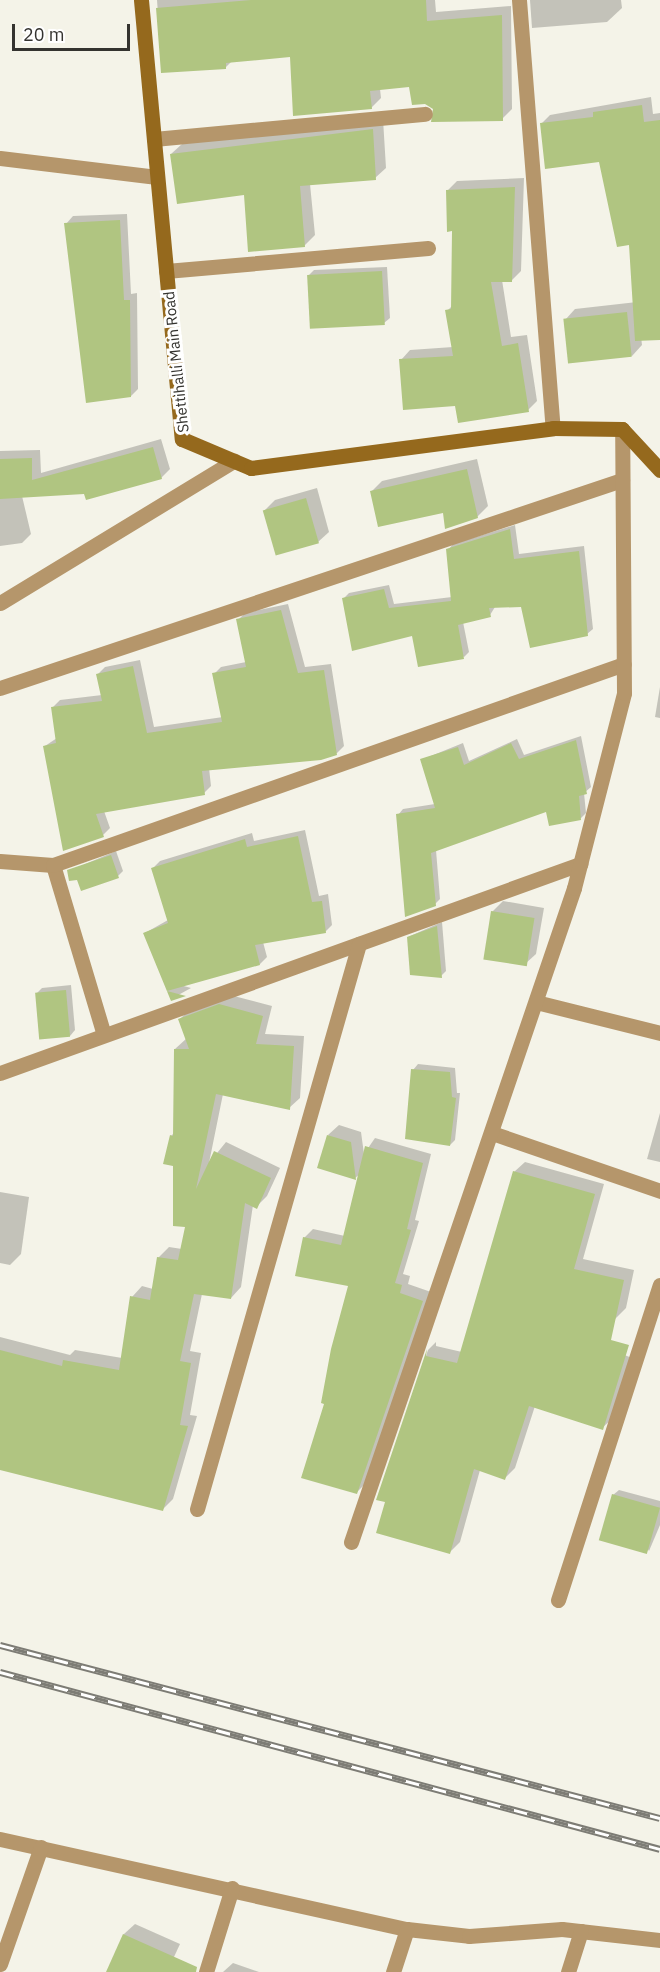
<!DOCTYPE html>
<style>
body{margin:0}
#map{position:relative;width:660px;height:1972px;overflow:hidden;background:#f4f3e8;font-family:"IBM Plex Sans",sans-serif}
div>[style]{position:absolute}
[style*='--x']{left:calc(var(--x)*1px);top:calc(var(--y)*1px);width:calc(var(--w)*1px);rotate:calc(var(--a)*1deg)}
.shadow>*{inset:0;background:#0003}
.building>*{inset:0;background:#b0c581;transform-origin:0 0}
.street>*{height:15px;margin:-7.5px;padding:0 7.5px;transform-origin:7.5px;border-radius:7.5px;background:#b5966b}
.secondary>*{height:15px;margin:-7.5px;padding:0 7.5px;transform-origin:7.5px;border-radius:7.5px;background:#95691d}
.rail>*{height:7px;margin-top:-3.5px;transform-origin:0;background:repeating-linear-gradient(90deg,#fff 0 14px,#7d7c75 0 28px);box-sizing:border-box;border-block:2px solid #7d7c75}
span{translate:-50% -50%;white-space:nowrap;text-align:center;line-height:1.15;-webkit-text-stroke:6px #fff;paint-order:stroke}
.street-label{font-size:15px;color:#34332f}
.scale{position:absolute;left:12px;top:24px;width:118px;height:27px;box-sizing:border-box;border:3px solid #34332f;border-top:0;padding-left:8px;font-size:18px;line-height:21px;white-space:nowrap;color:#34332f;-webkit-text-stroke:4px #fff;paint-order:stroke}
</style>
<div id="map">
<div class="shadow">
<div style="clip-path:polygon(157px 0,435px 0,436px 12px,511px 6px,512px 109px,502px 119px,435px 108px,410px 85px,380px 89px,381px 98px,371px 108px,292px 55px,232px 61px,225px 68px,162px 72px)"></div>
<div style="clip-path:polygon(530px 0,621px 0,622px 8px,607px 22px,532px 28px)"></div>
<div style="clip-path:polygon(651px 97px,653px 114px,660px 113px,660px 286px,630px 243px,601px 161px,541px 124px,550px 115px)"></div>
<div style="clip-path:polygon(383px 119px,386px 168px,375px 178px,310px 184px,315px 235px,304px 246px,245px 193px,171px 154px,182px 144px)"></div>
<div style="clip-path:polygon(524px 178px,521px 271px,512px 280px,502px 280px,511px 337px,527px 335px,537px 401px,528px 410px,457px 404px,401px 360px,410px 350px,453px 347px,447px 311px,453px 305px,454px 230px,448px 190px,457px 181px)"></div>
<div style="clip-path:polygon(127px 214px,131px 294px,137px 293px,138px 389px,131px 396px,66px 224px,73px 216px)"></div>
<div style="clip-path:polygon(387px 267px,390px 318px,384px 323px,309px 275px,314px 270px)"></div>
<div style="clip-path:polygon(637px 302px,642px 345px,632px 356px,565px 320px,575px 309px)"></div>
<div style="clip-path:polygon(161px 439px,170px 469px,161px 478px,85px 493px,22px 496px,31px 534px,22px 543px,0 546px,0 451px,40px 450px,41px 473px)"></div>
<div style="clip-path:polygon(477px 459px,488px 506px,477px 517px,372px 491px,382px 481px)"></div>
<div style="clip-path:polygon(317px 488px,329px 532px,318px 542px,265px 510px,275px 500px)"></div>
<div style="clip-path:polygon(515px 525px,519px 554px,584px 546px,593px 629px,587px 634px,522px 605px,495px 607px,490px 615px,463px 622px,469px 652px,464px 657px,344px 598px,349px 593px,389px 585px,394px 604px,452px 597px,448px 550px,453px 544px)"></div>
<div style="clip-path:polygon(288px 604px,305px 667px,331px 664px,344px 746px,337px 753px,209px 768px,211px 786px,204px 793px,104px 811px,110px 828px,103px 835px,45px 746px,57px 738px,53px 707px,60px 700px,102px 695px,98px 674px,105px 667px,140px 660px,154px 727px,223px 717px,214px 674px,221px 667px,246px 662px,238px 620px,245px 613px)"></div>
<div style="clip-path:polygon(660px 687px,660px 718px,655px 717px)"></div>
<div style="clip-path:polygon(581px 736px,591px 787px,584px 793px,586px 813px,581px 818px,547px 810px,436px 850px,440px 899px,435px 904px,398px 815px,403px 809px,435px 804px,421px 760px,463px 743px,469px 761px,517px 739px,524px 755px)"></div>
<div style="clip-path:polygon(305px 830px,319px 896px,328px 894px,332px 925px,325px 932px,263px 942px,267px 957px,260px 964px,180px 985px,191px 988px,171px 999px,145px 933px,168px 920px,153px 868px,160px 861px,252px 833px,254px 841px)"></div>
<div style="clip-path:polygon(116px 851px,123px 871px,118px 876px,78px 878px,69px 871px)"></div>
<div style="clip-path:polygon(503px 901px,544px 908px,536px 954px,525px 964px,492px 912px)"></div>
<div style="clip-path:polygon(442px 922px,446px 971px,441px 976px,408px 937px)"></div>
<div style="clip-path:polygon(71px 985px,75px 1030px,70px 1036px,37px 993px,42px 988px)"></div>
<div style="clip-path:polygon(230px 995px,272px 1006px,265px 1034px,304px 1036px,300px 1098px,289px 1108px,223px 1094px,209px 1163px,226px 1142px,280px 1168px,267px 1196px,256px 1207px,253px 1205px,241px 1287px,231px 1298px,202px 1294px,190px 1351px,201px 1353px,190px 1415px,197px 1416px,173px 1499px,163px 1509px,0 1469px,0 1337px,70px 1355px,75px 1350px,122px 1358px,132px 1297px,142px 1286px,153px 1289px,158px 1258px,169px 1247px,182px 1249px,187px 1226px,171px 1136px,175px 1132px,175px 1049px,187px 1038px,179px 1020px,190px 1009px)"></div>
<div style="clip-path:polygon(418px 1064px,455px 1068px,457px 1093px,460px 1093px,455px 1140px,450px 1145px,413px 1070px)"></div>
<div style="clip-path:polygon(660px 1113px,660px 1162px,647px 1159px)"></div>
<div style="clip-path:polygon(339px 1125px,361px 1132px,364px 1154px,375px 1138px,431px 1154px,415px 1220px,419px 1221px,403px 1274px,410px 1276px,408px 1284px,431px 1292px,366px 1483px,357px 1492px,326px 1403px,350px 1285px,304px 1238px,313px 1229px,345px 1236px,360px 1174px,355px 1178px,328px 1135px)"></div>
<div style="clip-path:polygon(525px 1162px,604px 1184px,583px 1259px,634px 1270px,626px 1308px,615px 1319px,512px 1310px,632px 1358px,613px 1418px,602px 1428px,535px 1406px,515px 1468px,505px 1478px,480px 1470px,460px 1542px,450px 1552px,387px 1501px,378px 1499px,428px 1350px,436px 1342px,436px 1346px,462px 1352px,514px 1172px)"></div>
<div style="clip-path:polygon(0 1192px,29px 1197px,21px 1254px,10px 1265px,0 1263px)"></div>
<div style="clip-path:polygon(619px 1490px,660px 1501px,660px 1525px,649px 1551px,613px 1495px)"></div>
<div style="clip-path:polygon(135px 1924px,180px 1944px,167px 1972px,108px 1972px,124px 1934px)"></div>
<div style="clip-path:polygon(233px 1963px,259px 1972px,223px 1972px)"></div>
</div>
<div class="building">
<div style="clip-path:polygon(251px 0,426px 0,427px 21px,502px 15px,503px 121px,431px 122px,433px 109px,425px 104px,412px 105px,409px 87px,370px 91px,372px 109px,293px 116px,290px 57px,226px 63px,226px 69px,161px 73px,156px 8px)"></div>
<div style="clip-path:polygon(642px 105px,644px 122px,660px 120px,660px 340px,635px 341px,629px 245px,617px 247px,599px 162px,545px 169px,540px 123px,593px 117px,593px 112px)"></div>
<div style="clip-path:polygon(373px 129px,376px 180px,300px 186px,305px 247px,248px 252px,244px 195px,177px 204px,170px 154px)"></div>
<div style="clip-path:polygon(515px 187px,512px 282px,491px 282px,502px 346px,518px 343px,529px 412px,458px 423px,455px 406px,403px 410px,399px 359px,453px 356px,445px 310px,451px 309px,452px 231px,447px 232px,446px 190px)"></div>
<div style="clip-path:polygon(120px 220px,124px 300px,130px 300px,131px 397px,86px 403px,64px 223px)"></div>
<div style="left:382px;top:271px;width:54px;height:75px;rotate:87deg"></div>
<div style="left:627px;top:312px;width:45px;height:64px;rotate:84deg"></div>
<div style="clip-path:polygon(153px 447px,162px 479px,86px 500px,84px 494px,0 499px,0 459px,32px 458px,32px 480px)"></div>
<div style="clip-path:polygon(467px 469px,478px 518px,445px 529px,443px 513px,378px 527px,370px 491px)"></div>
<div style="left:306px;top:498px;width:47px;height:45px;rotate:74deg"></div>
<div style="clip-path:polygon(510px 529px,514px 559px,579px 551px,588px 636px,530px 648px,521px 607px,489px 608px,491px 617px,458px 625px,464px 659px,418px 667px,412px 636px,352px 651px,342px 598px,384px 589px,389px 608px,451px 601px,446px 549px)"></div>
<div style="clip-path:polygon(281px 610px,298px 673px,324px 670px,337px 755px,321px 760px,202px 771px,205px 795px,96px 814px,104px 837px,63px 851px,43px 746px,56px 743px,51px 707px,102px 701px,96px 674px,133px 666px,147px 733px,222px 722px,212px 673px,246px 667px,236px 619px)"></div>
<div style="clip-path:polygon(576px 740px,587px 794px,579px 796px,581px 820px,549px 826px,546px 812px,431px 853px,436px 906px,405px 917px,396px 814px,435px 808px,420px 759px,458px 747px,464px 765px,511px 743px,519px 759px)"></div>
<div style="clip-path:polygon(298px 836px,312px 902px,322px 901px,326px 933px,255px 945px,260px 965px,167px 991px,186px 996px,171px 1001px,143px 933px,168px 923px,151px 868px,245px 839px,247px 847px)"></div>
<div style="clip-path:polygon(111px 855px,119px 878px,81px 891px,77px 880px,69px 881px,67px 870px)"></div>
<div style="left:491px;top:911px;width:44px;height:49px;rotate:9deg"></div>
<div style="clip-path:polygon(437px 926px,442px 978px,410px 975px,407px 937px)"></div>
<div style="left:66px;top:990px;width:47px;height:31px;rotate:85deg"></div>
<div style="clip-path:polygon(219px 1004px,263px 1016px,256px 1044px,294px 1046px,290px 1110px,216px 1094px,196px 1189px,214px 1151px,271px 1178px,257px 1209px,245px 1203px,231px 1299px,194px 1294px,180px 1361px,191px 1363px,180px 1425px,188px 1426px,163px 1511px,0 1470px,0 1350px,62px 1366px,63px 1360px,119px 1370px,130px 1296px,150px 1300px,157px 1257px,178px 1260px,185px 1227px,173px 1226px,173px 1166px,163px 1164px,170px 1135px,173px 1136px,174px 1049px,189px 1049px,178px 1019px)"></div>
<div style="clip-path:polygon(411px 1069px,450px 1072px,452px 1097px,456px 1098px,450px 1146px,405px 1139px)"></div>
<div style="clip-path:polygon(327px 1135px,351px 1142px,356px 1180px,317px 1168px)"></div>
<div style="clip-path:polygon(365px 1146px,423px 1163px,407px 1229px,411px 1230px,395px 1283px,402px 1285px,400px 1293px,423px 1301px,357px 1494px,301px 1478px,324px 1404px,321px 1403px,331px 1349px,348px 1286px,295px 1276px,303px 1237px,341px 1245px)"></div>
<div style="clip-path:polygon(513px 1171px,595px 1194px,574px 1269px,624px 1280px,611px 1340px,629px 1345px,603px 1430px,529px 1406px,505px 1480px,474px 1469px,450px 1554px,376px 1533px,385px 1502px,376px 1500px,427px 1349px,426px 1356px,457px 1363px)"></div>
<div style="left:612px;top:1494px;width:50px;height:48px;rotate:16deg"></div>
<div style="clip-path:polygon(123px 1934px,197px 1967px,196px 1972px,106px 1972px)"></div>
</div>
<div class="street">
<div style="--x:519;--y:0;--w:429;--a:85.5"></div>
<div style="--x:154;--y:139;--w:272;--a:-5.3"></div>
<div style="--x:0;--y:158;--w:158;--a:6.9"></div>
<div style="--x:166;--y:271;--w:263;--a:-5"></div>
<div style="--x:0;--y:603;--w:274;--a:-31.3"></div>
<div style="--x:0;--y:688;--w:656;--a:-18.49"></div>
<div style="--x:0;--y:861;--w:53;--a:4.3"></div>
<div style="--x:53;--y:865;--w:177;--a:73.3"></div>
<div style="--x:53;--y:865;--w:605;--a:-19.39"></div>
<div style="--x:536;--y:1002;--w:128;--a:14"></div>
<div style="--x:0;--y:1073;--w:617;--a:-19.82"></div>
<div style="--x:492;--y:1133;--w:178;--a:19"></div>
<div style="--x:197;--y:1509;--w:588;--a:-74"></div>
<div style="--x:351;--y:1542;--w:691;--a:-71.17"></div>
<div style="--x:574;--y:888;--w:201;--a:-75.6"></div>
<div style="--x:624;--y:693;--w:264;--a:-90.4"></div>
<div style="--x:558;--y:1600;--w:331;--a:-72.1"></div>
<div style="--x:0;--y:1839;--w:417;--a:12.5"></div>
<div style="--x:407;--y:1929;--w:62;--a:6.4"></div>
<div style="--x:469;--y:1936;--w:93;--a:-4.3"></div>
<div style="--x:562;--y:1929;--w:99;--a:6.4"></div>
<div style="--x:0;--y:1964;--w:124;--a:-70.7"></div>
<div style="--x:206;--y:1972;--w:88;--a:-72.8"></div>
<div style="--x:393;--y:1972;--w:45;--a:-72"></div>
<div style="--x:568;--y:1972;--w:43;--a:-72.4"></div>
</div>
<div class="secondary">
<div style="--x:141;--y:0;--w:441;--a:84.7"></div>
<div style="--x:182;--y:439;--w:75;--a:22.8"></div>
<div style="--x:251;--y:468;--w:305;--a:-7.5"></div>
<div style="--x:553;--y:428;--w:69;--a:0.8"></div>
<div style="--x:622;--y:429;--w:56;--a:47.2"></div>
</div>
<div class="rail">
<div style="--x:0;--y:1645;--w:682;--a:14.69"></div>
<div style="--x:0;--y:1672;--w:683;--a:15.01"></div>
</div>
<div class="street-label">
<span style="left:176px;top:362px;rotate:-96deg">Shettihalli Main Road</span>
</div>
<div class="scale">20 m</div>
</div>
